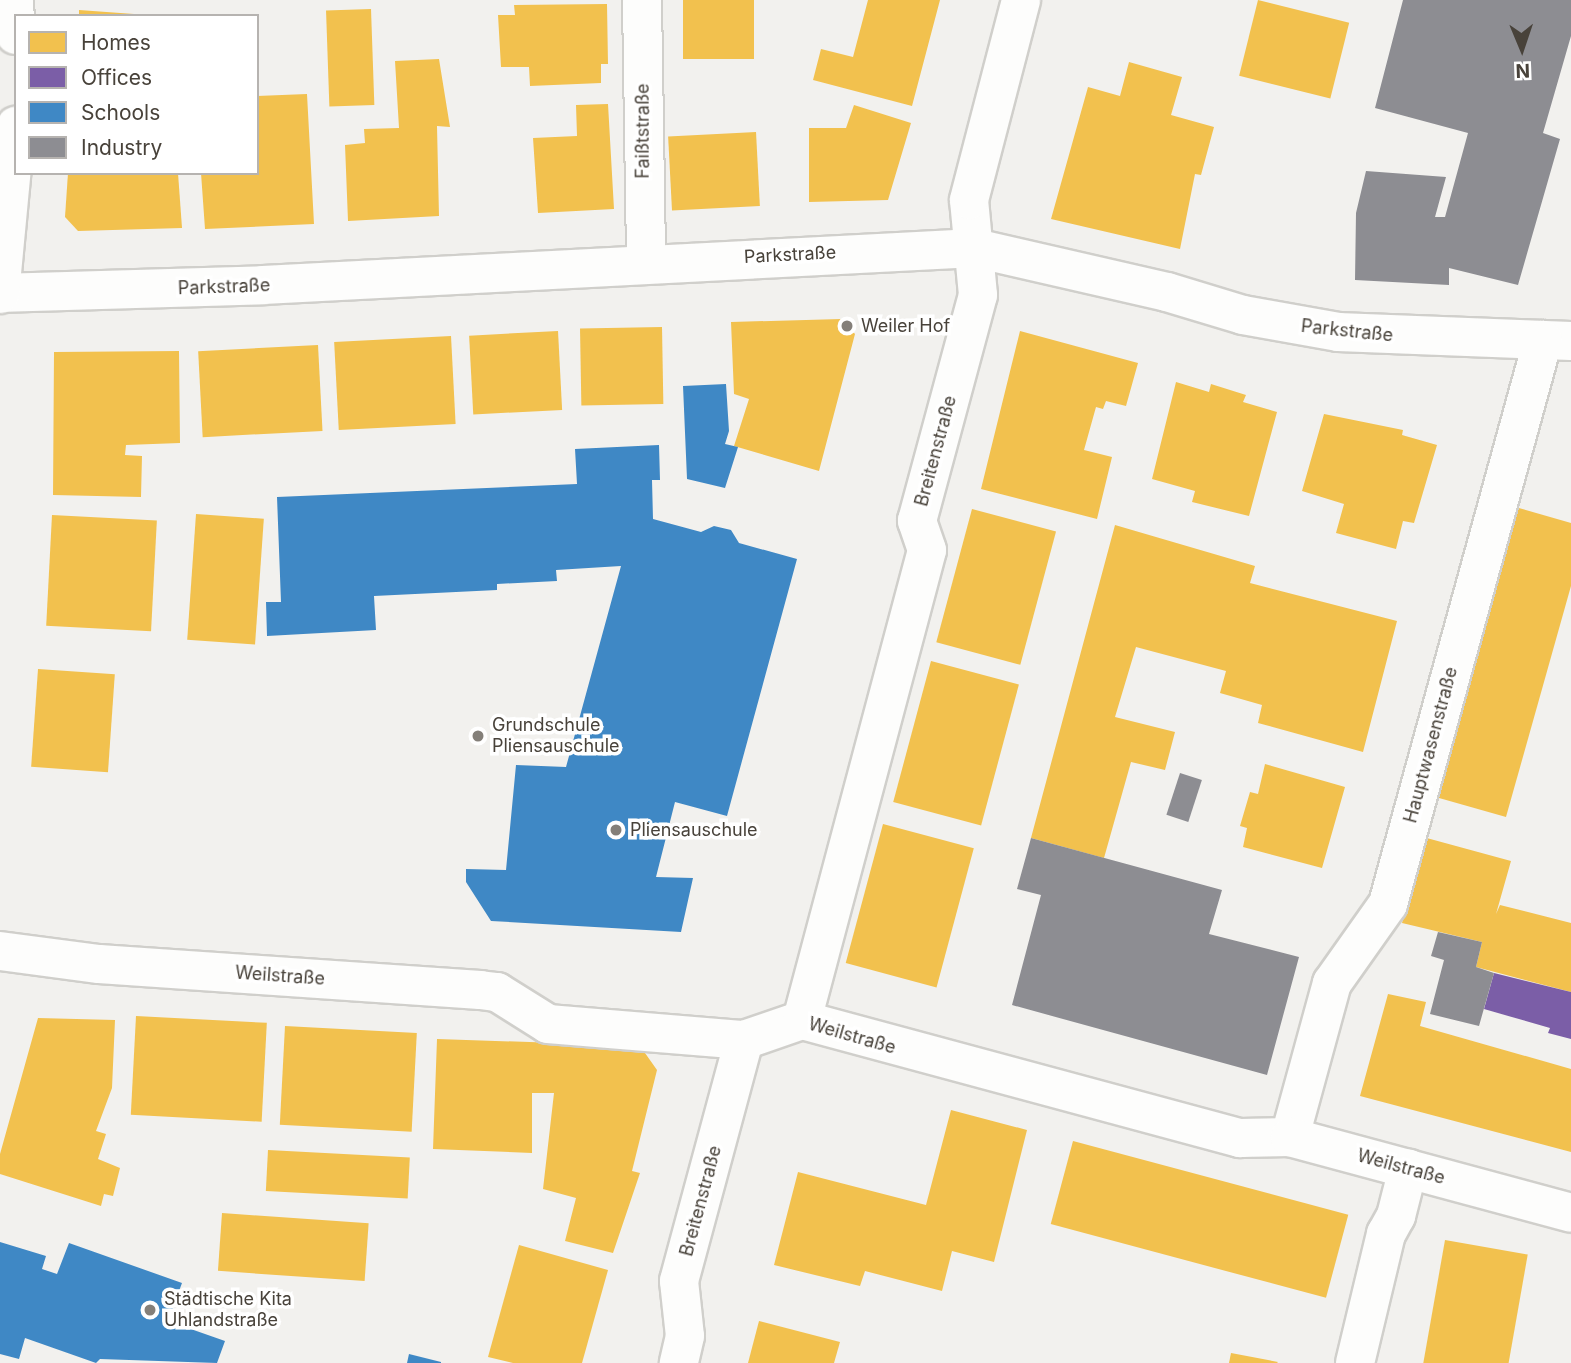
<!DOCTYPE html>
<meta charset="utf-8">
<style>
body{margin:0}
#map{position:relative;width:1571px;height:1363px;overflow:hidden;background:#f2f1ee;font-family:Inter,sans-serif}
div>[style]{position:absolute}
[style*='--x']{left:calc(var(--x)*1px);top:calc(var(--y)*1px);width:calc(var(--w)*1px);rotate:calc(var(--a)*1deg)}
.homes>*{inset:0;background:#f2c14e;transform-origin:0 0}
.offices>*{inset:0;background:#7b5ea7}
.schools>*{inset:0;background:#3f88c5}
.industry>*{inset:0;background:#8d8d92;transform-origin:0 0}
.roads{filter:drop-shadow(2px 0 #d0cfcb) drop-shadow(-2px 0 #d0cfcb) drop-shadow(0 2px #d0cfcb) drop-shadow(0 -2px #d0cfcb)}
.pedestrian>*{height:38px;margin:-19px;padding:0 19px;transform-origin:19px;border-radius:19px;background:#fdfdfc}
.minor>*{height:38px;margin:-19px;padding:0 19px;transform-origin:19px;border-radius:19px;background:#fdfdfc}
.dots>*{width:19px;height:19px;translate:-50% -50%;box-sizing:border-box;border:4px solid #fff;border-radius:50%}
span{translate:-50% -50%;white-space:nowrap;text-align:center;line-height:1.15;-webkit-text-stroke:7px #fff;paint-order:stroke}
.street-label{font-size:18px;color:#48423a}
.poi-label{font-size:18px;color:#48423a}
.left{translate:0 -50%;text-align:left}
.legend{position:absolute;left:14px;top:14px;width:245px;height:161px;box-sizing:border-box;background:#fff;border:2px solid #b6b3b0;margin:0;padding:9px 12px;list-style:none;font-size:21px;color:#48423a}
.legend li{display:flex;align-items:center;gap:14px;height:35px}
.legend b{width:35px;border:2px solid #b6b3b0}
.north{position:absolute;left:1487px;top:14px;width:70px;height:70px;-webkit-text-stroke:5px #fff;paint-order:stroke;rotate:178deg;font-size:19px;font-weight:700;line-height:28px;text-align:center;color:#48423a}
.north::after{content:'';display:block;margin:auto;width:24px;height:32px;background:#48423a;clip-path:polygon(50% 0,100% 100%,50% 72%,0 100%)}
</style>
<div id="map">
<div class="homes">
<div style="left:683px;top:0;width:71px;height:59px"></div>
<div style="clip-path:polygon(868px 0,940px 0,912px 106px,813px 80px,821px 49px,853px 57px)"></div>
<div style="left:1258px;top:0;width:94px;height:78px;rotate:14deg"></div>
<div style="clip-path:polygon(607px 4px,608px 64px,601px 64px,601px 83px,530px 86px,529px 67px,501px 67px,498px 15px,515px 15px,514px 5px)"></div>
<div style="left:371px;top:9px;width:96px;height:45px;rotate:88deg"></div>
<div style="clip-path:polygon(79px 10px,134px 14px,134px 16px,79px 16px)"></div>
<div style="clip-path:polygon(439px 59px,450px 127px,437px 126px,439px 216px,348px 221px,345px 145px,365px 143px,364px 129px,399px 128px,395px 61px)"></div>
<div style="clip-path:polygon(1129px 62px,1182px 77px,1171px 115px,1214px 127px,1201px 175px,1195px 174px,1180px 249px,1051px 219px,1088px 87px,1120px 96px)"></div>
<div style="clip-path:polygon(307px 94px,314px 224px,205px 229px,201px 173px,257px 173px,257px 96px)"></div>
<div style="clip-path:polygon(608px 104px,614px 209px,538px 213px,533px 138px,577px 136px,576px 105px)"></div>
<div style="clip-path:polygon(854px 105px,911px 123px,888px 200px,809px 202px,809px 128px,846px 128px)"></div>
<div style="left:756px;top:132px;width:74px;height:88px;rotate:87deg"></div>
<div style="clip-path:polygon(68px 173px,178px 173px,182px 228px,78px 231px,65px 217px)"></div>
<div style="clip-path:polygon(841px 319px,855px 334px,819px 471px,734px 446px,749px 399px,734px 394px,731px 322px)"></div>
<div style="left:662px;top:327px;width:77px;height:82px;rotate:89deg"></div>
<div style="left:558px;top:331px;width:79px;height:89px;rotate:87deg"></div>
<div style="clip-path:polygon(1020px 331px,1138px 363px,1126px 406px,1106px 401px,1103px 409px,1096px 407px,1084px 450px,1112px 457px,1097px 519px,981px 489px)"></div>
<div style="left:451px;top:336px;width:88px;height:117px;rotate:87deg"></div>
<div style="left:318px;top:345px;width:86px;height:120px;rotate:87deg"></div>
<div style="clip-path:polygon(179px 351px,180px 443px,126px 445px,125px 455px,142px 456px,141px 497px,53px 495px,54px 352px)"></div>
<div style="clip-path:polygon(1176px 382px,1209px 392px,1211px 384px,1246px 395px,1243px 402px,1277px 412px,1249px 516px,1192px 502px,1195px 491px,1152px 479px)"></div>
<div style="clip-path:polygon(1324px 414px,1403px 430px,1402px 435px,1437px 445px,1414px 523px,1403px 521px,1396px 549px,1336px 533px,1344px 504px,1302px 491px)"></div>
<div style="clip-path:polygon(1512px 506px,1571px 523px,1571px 586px,1506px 817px,1432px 796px)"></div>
<div style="left:972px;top:509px;width:87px;height:138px;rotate:15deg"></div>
<div style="left:196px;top:514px;width:68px;height:126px;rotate:4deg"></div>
<div style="left:52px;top:515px;width:105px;height:111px;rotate:3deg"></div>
<div style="clip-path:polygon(1115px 525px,1255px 566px,1250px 583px,1397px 621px,1363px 752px,1258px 723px,1262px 705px,1220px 693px,1226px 671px,1136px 647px,1115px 717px,1175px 732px,1165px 770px,1131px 762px,1104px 858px,1031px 838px)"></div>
<div style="left:931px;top:661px;width:91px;height:146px;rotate:15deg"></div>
<div style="left:38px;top:669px;width:77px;height:98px;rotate:4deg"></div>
<div style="clip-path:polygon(1265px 764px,1345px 787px,1322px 868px,1243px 847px,1247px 828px,1240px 826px,1250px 792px,1258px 794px)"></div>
<div style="left:883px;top:824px;width:94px;height:144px;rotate:15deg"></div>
<div style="clip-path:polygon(1423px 837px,1511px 861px,1496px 914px,1500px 905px,1571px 923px,1571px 992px,1476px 967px,1482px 942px,1402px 923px)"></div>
<div style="clip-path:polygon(1388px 994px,1426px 1002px,1420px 1026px,1571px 1069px,1571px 1152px,1360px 1096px)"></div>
<div style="left:136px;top:1016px;width:131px;height:99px;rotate:3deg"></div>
<div style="clip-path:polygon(38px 1018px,115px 1020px,112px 1088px,96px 1131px,106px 1134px,98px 1159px,120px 1168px,113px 1196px,104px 1194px,101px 1206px,0 1174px,0 1154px)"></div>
<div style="left:285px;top:1026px;width:132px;height:99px;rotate:3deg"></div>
<div style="clip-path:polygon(437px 1039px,558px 1043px,645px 1053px,657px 1070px,632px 1171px,640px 1173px,613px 1253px,565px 1241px,576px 1198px,543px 1189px,554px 1093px,532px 1093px,532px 1153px,433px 1149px)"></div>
<div style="clip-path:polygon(951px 1110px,1027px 1130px,994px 1262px,952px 1251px,942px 1291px,865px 1271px,860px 1286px,774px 1265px,798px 1172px,926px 1205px)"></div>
<div style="left:1073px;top:1141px;width:285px;height:86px;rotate:15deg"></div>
<div style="left:268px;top:1150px;width:142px;height:41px;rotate:3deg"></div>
<div style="left:222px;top:1213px;width:147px;height:58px;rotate:4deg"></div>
<div style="left:1445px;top:1240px;width:84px;height:125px;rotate:10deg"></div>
<div style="clip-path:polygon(519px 1245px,608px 1270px,582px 1363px,513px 1363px,488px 1357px)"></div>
<div style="clip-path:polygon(759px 1321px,840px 1342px,834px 1363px,748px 1363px)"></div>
<div style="clip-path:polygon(1231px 1353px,1278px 1362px,1277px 1363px,1229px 1363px)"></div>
</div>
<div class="offices">
<div style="clip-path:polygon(1494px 973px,1571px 992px,1571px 1039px,1548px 1033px,1550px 1028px,1484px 1009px)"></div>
</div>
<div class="schools">
<div style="clip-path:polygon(726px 384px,729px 431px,725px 444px,738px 447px,725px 488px,687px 479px,683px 386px)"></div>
<div style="clip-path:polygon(659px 445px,660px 480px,652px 480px,653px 519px,701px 532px,714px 526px,731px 530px,739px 543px,797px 559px,727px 816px,675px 802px,656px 877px,693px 878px,681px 932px,491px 921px,466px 882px,466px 869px,506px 870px,516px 765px,566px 767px,621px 566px,556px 570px,557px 581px,497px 584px,497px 590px,374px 596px,376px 630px,267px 636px,266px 602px,281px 602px,277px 497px,577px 484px,575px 449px)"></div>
<div style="clip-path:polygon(0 1242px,46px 1256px,42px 1269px,57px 1274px,69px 1243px,182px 1283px,168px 1321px,225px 1341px,217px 1363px,100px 1359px,96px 1363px,25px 1338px,19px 1359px,0 1354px)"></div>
<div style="clip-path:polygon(409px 1354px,441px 1362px,441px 1363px,407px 1363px)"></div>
</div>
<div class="industry">
<div style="clip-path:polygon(1403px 0,1571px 0,1571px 36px,1543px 133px,1560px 139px,1518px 285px,1449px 268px,1449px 285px,1355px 280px,1356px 213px,1366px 171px,1446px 177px,1435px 217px,1445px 217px,1468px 133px,1375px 108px)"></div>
<div style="left:1180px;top:773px;width:23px;height:44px;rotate:18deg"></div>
<div style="clip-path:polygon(1031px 838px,1222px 890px,1209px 934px,1299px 957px,1267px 1075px,1012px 1005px,1041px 895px,1017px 889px)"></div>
<div style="clip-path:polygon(1438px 932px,1482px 942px,1476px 967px,1494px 973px,1479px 1026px,1430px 1014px,1444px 960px,1431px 956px)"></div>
</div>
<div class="roads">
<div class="pedestrian">
<div style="--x:480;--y:990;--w:17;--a:7"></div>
<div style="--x:497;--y:992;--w:60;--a:32.1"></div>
<div style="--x:548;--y:1024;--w:197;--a:4.7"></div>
<div style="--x:744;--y:1040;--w:61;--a:-19"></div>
<div style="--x:802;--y:1020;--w:454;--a:15.1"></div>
<div style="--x:1240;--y:1138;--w:50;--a:-1.1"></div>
<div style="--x:802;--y:1020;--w:486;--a:-75.1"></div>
<div style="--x:927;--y:550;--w:31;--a:-109"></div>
<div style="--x:679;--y:1281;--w:250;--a:-74.9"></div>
</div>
<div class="minor">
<div style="--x:642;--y:0;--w:263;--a:89.1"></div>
<div style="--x:14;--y:2;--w:33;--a:87"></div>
<div style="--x:0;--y:293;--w:263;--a:-1.7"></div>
<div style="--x:263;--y:285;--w:713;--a:-2.97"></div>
<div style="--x:975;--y:248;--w:197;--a:12.9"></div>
<div style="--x:1167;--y:292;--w:79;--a:16.8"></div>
<div style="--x:1243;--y:315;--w:97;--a:10.1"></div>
<div style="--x:1338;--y:332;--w:233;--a:2.2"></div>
<div style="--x:0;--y:294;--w:169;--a:-84.6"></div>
<div style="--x:1543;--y:340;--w:585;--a:105.37"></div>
<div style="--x:1388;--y:904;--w:97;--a:125.3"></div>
<div style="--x:1332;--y:983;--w:160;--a:105.3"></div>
<div style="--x:1290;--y:1137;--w:291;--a:15.1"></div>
<div style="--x:917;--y:521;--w:234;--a:-74.9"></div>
<div style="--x:978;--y:295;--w:95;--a:-95.4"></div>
<div style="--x:969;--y:200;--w:207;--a:-75.4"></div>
<div style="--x:0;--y:951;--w:100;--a:7.5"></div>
<div style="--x:99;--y:964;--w:382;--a:3.9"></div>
<div style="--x:679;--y:1281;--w:55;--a:83.8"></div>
<div style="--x:685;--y:1336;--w:28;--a:103"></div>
<div style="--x:1355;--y:1363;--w:133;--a:-76.5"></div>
<div style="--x:1386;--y:1234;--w:21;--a:-61"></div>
<div style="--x:1396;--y:1216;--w:49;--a:-75.7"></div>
</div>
</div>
<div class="dots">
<div style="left:847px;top:326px;background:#847f79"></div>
<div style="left:478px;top:736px;background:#847f79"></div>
<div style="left:616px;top:830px;background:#847f79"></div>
<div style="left:150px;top:1310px;background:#847f79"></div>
</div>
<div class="street-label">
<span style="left:643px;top:131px;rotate:-90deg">Faißtstraße</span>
<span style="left:790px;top:255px;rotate:-3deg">Parkstraße</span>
<span style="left:224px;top:287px;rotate:-2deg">Parkstraße</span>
<span style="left:1347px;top:331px;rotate:6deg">Parkstraße</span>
<span style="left:936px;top:451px;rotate:-75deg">Breitenstraße</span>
<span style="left:1431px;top:745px;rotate:-75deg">Hauptwasenstraße</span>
<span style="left:280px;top:976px;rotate:4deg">Weilstraße</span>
<span style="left:852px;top:1036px;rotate:16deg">Weilstraße</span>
<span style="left:1401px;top:1167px;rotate:15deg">Weilstraße</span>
<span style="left:701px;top:1201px;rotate:-75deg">Breitenstraße</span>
</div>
<div class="poi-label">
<span class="left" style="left:861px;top:326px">Weiler Hof</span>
<span class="left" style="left:492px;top:736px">Grundschule<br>Pliensauschule</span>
<span class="left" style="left:630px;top:830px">Pliensauschule</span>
<span class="left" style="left:164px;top:1310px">Städtische Kita<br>Uhlandstraße</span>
</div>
<ul class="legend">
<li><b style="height:19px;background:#f2c14e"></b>Homes</li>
<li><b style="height:19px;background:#7b5ea7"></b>Offices</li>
<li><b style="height:19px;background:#3f88c5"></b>Schools</li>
<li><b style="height:19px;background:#8d8d92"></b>Industry</li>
</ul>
<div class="north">N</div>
</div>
